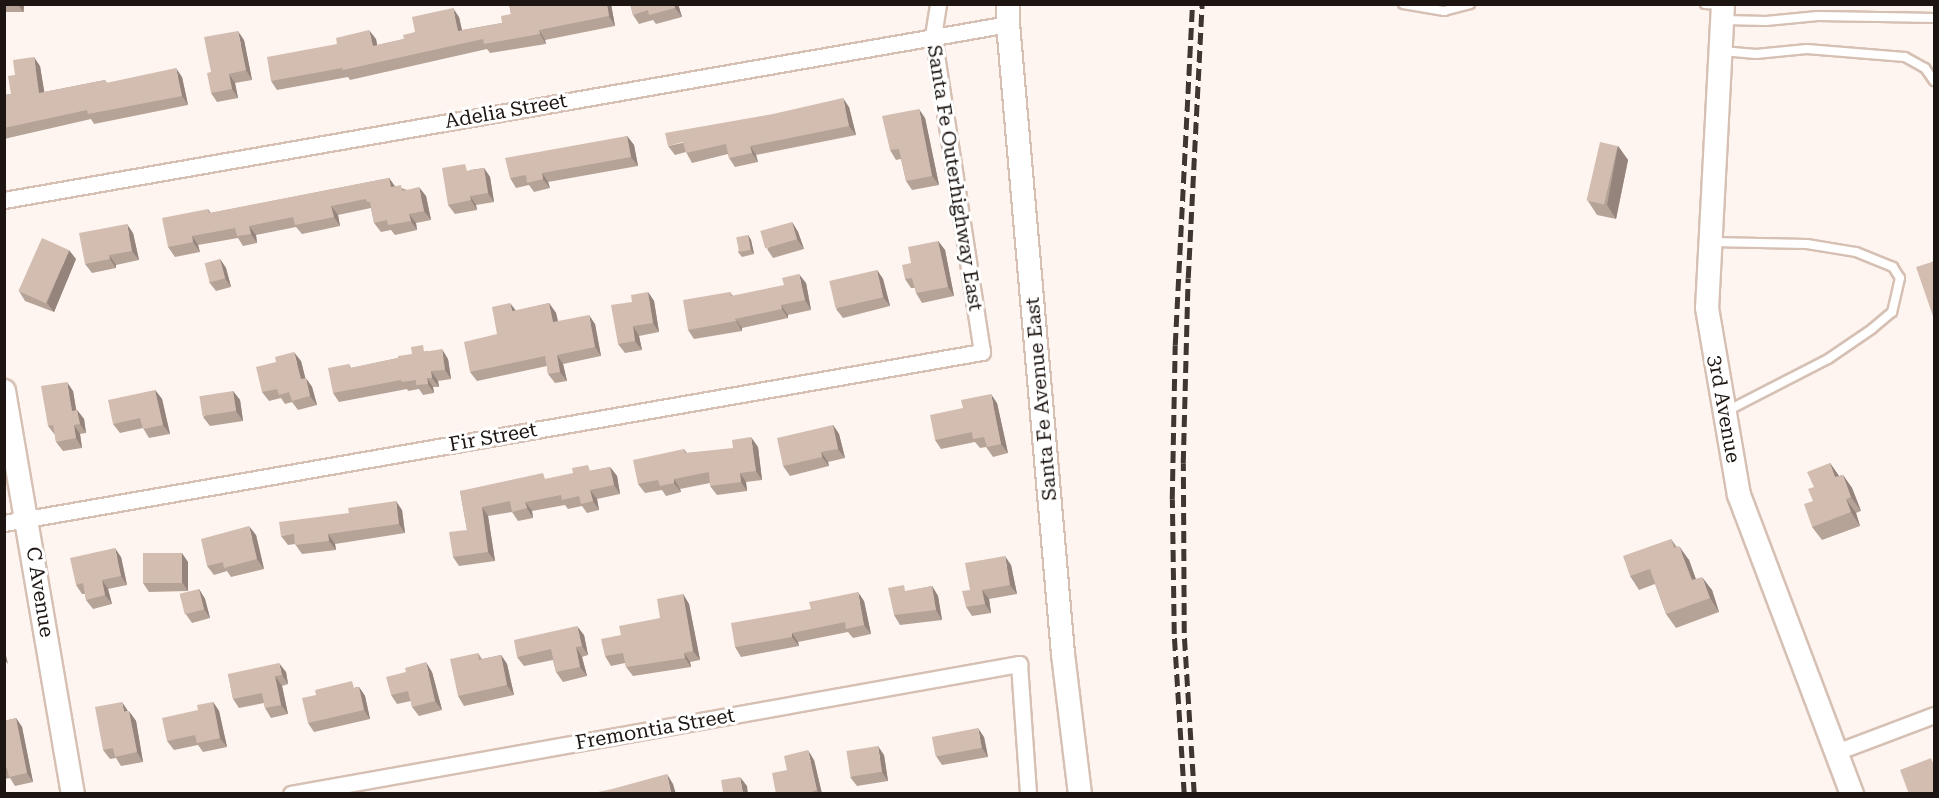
<!DOCTYPE html>
<style>
body{margin:0}
#map{position:relative;width:1939px;height:798px;overflow:hidden;background:#fef5f0;font-family:"Roboto Serif",serif}
div>[style]{position:absolute}
[style*='--x']{left:calc(var(--x)*1px);top:calc(var(--y)*1px);width:calc(var(--w)*1px);rotate:calc(var(--a)*1deg)}
.roads{filter:drop-shadow(2px 0 #d6c0b4) drop-shadow(-2px 0 #d6c0b4) drop-shadow(0 2px #d6c0b4) drop-shadow(0 -2px #d6c0b4)}
.lane>*{height:8px;margin:-4px;padding:0 4px;transform-origin:4px;border-radius:4px;background:#fff}
.street>*{height:15px;margin:-7.5px;padding:0 7.5px;transform-origin:7.5px;border-radius:7.5px;background:#fff}
.secondary>*{height:22px;margin:-11px;padding:0 11px;transform-origin:11px;border-radius:11px;background:#fff}
.rail>*{height:4.5px;margin-top:-2.25px;transform-origin:0;background:repeating-linear-gradient(90deg,#3f3632 0 12px,transparent 0 18px)}
.wall>*{inset:0;background:#b5a398;transform-origin:0 0}
.shaded-wall>*{inset:0;background:#94847c}
.building>*{inset:0;background:#d3bdb1;transform-origin:0 0}
span{translate:-50% -50%;white-space:nowrap;text-align:center;line-height:1.15;-webkit-text-stroke:6px #fff;paint-order:stroke}
.street-label{font-size:20px;color:#1d1511}
.frame{position:absolute;inset:0;border:6px solid #1d1511;pointer-events:none}
</style>
<div id="map">
<div class="roads">
<div class="lane">
<div style="--x:1403;--y:4;--w:42;--a:9.7"></div>
<div style="--x:1444;--y:11;--w:27;--a:-15"></div>
<div style="--x:1705;--y:4;--w:16;--a:4"></div>
<div style="--x:1724;--y:20;--w:42;--a:1.4"></div>
<div style="--x:1766;--y:21;--w:52;--a:-5.5"></div>
<div style="--x:1818;--y:16;--w:116;--a:1"></div>
<div style="--x:1722;--y:51;--w:34;--a:5"></div>
<div style="--x:1756;--y:54;--w:51;--a:-5.6"></div>
<div style="--x:1807;--y:49;--w:98;--a:4.7"></div>
<div style="--x:1905;--y:57;--w:23;--a:29"></div>
<div style="--x:1925;--y:68;--w:16;--a:55"></div>
<div style="--x:1712;--y:242;--w:95;--a:1.2"></div>
<div style="--x:1807;--y:244;--w:50;--a:9.3"></div>
<div style="--x:1856;--y:252;--w:40;--a:22"></div>
<div style="--x:1893;--y:267;--w:13;--a:58"></div>
<div style="--x:1900;--y:278;--w:35;--a:103"></div>
<div style="--x:1892;--y:312;--w:26;--a:140"></div>
<div style="--x:1872;--y:329;--w:53;--a:145.7"></div>
<div style="--x:1828;--y:359;--w:114;--a:152.8"></div>
</div>
<div class="street">
<div style="--x:4;--y:200;--w:1019;--a:-9.94"></div>
<div style="--x:4;--y:523;--w:993;--a:-9.92"></div>
<div style="--x:982;--y:352;--w:320;--a:-98.8"></div>
<div style="--x:933;--y:36;--w:32;--a:-81"></div>
<div style="--x:1836;--y:752;--w:105;--a:-20.7"></div>
<div style="--x:291;--y:794;--w:740;--a:-10.12"></div>
<div style="--x:1019;--y:664;--w:130;--a:86"></div>
</div>
<div class="secondary">
<div style="--x:1008;--y:4;--w:20;--a:90"></div>
<div style="--x:1008;--y:24;--w:632;--a:85.01"></div>
<div style="--x:1063;--y:654;--w:141;--a:83.1"></div>
<div style="--x:1723;--y:4;--w:304;--a:93"></div>
<div style="--x:1707;--y:308;--w:190;--a:80.3"></div>
<div style="--x:1739;--y:495;--w:320;--a:69.3"></div>
<div style="--x:4;--y:391;--w:409;--a:80.3"></div>
</div>
</div>
<div class="rail">
<div style="--x:1184;--y:794;--w:160;--a:-93.6"></div>
<div style="--x:1174;--y:634;--w:135;--a:-90.8"></div>
<div style="--x:1172;--y:499;--w:154;--a:-88.9"></div>
<div style="--x:1175;--y:345;--w:341;--a:-87.1"></div>
<div style="--x:1194;--y:794;--w:161;--a:-93.6"></div>
<div style="--x:1184;--y:633;--w:170;--a:-90.3"></div>
<div style="--x:1183;--y:463;--w:185;--a:-88.5"></div>
<div style="--x:1188;--y:278;--w:274;--a:-87.1"></div>
</div>
<div class="wall">
<div style="left:4px;top:4px;width:20px;height:8px"></div>
<div style="clip-path:polygon(509px 4px,611px 4px,615px 26px,545px 40px,546px 44px,490px 53px,487px 49px,350px 80px,348px 77px,277px 90px,271px 81px,337px 44px,376px 39px,377px 45px,404px 39px,415px 32px,459px 17px,462px 30px,502px 23px,511px 14px)"></div>
<div style="clip-path:polygon(630px 4px,678px 4px,682px 17px,656px 24px,653px 20px,639px 24px,633px 15px)"></div>
<div style="clip-path:polygon(244px 40px,252px 80px,235px 83px,238px 98px,217px 102px,211px 93px)"></div>
<div style="clip-path:polygon(40px 66px,44px 92px,105px 80px,107px 83px,182px 77px,188px 105px,94px 124px,91px 119px,4px 139px,4px 95px,11px 94px,15px 75px)"></div>
<div style="clip-path:polygon(849px 107px,856px 135px,756px 155px,758px 162px,735px 167px,729px 158px,728px 154px,692px 163px,686px 152px,675px 155px,668px 146px)"></div>
<div style="clip-path:polygon(925px 118px,939px 185px,912px 190px,906px 181px,901px 159px,896px 160px,890px 150px)"></div>
<div style="clip-path:polygon(627px 136px,634px 145px,638px 166px,548px 182px,550px 188px,534px 192px,529px 185px,516px 188px,510px 178px)"></div>
<div style="clip-path:polygon(1618px 146px,1628px 160px,1616px 219px,1597px 215px,1588px 201px)"></div>
<div style="clip-path:polygon(484px 168px,490px 177px,494px 202px,476px 205px,477px 210px,455px 214px,448px 205px,470px 170px)"></div>
<div style="clip-path:polygon(389px 178px,395px 186px,426px 196px,431px 220px,416px 223px,417px 230px,395px 235px,391px 230px,381px 232px,374px 223px,371px 208px,338px 215px,340px 226px,302px 234px,296px 227px,256px 235px,257px 243px,243px 246px,238px 238px,198px 245px,200px 252px,175px 257px,168px 247px,208px 209px,211px 213px)"></div>
<div style="clip-path:polygon(792px 222px,798px 232px,804px 249px,773px 258px,767px 249px)"></div>
<div style="clip-path:polygon(133px 233px,139px 260px,116px 265px,116px 268px,92px 273px,85px 264px)"></div>
<div style="clip-path:polygon(748px 235px,751px 240px,754px 254px,742px 257px,738px 252px)"></div>
<div style="clip-path:polygon(938px 241px,945px 250px,954px 296px,922px 303px,916px 293px,915px 288px,911px 288px,905px 279px,911px 263px)"></div>
<div style="clip-path:polygon(76px 259px,54px 312px,25px 301px,19px 291px)"></div>
<div style="clip-path:polygon(220px 259px,226px 268px,231px 287px,216px 291px,209px 282px)"></div>
<div style="clip-path:polygon(877px 270px,883px 279px,890px 306px,843px 318px,836px 309px)"></div>
<div style="clip-path:polygon(806px 283px,811px 310px,788px 315px,788px 318px,742px 328px,742px 331px,694px 339px,688px 330px,730px 292px,733px 296px)"></div>
<div style="clip-path:polygon(648px 292px,654px 301px,659px 332px,639px 336px,642px 350px,625px 353px,618px 344px,632px 302px)"></div>
<div style="clip-path:polygon(549px 303px,556px 313px,558px 321px,595px 324px,601px 356px,563px 364px,567px 381px,555px 383px,548px 374px,547px 366px,477px 381px,470px 372px,516px 311px)"></div>
<div style="clip-path:polygon(427px 351px,448px 359px,451px 379px,438px 381px,439px 387px,433px 387px,434px 393px,423px 395px,419px 389px,408px 391px,407px 389px,339px 402px,333px 393px,349px 364px,351px 368px,398px 358px)"></div>
<div style="clip-path:polygon(301px 361px,305px 378px,312px 387px,317px 405px,298px 410px,292px 402px,285px 404px,281px 398px,269px 401px,262px 392px)"></div>
<div style="clip-path:polygon(155px 390px,162px 399px,170px 434px,149px 438px,143px 428px,120px 433px,113px 424px)"></div>
<div style="clip-path:polygon(73px 391px,76px 410px,77px 410px,84px 419px,86px 433px,80px 434px,82px 448px,63px 451px,56px 442px,55px 435px,48px 426px)"></div>
<div style="clip-path:polygon(233px 391px,240px 400px,243px 421px,210px 426px,203px 417px)"></div>
<div style="clip-path:polygon(997px 403px,1008px 453px,993px 457px,986px 447px,980px 448px,975px 442px,941px 449px,935px 440px)"></div>
<div style="clip-path:polygon(833px 425px,839px 434px,845px 458px,828px 462px,829px 466px,790px 476px,783px 466px)"></div>
<div style="clip-path:polygon(758px 447px,762px 480px,746px 482px,747px 491px,717px 495px,710px 486px,710px 483px,680px 489px,681px 492px,666px 496px,662px 490px,645px 493px,638px 484px,684px 449px,687px 453px)"></div>
<div style="clip-path:polygon(1830px 463px,1839px 476px,1843px 475px,1852px 488px,1861px 511px,1856px 513px,1860px 526px,1822px 540px,1812px 527px,1814px 487px)"></div>
<div style="clip-path:polygon(610px 467px,617px 476px,620px 494px,597px 499px,599px 510px,587px 513px,582px 506px,568px 509px,565px 505px,532px 511px,533px 518px,518px 521px,512px 512px,488px 516px,495px 561px,459px 566px,453px 557px,467px 530px,460px 491px,547px 479px)"></div>
<div style="clip-path:polygon(402px 510px,405px 533px,335px 544px,336px 550px,302px 554px,295px 544px,288px 545px,281px 536px)"></div>
<div style="clip-path:polygon(256px 535px,264px 569px,231px 577px,227px 571px,214px 575px,207px 566px)"></div>
<div style="clip-path:polygon(1671px 539px,1677px 547px,1689px 560px,1696px 579px,1712px 590px,1719px 612px,1676px 628px,1666px 614px,1655px 584px,1639px 590px,1630px 576px)"></div>
<div style="clip-path:polygon(121px 557px,127px 585px,108px 589px,112px 604px,93px 609px,86px 600px,85px 594px,82px 594px,76px 585px)"></div>
<div style="clip-path:polygon(188px 562px,188px 591px,149px 592px,143px 583px)"></div>
<div style="clip-path:polygon(1011px 565px,1017px 594px,989px 599px,991px 613px,972px 616px,966px 607px,970px 590px)"></div>
<div style="clip-path:polygon(932px 586px,938px 596px,942px 620px,900px 625px,894px 615px,908px 591px)"></div>
<div style="clip-path:polygon(199px 589px,205px 599px,210px 618px,192px 623px,185px 613px)"></div>
<div style="clip-path:polygon(683px 594px,689px 604px,700px 660px,690px 662px,691px 667px,633px 676px,626px 667px,625px 663px,611px 666px,605px 656px,621px 635px,660px 618px)"></div>
<div style="clip-path:polygon(864px 601px,871px 634px,853px 638px,848px 632px,798px 642px,799px 646px,741px 657px,735px 647px)"></div>
<div style="clip-path:polygon(584px 635px,588px 655px,582px 657px,587px 676px,563px 682px,556px 672px,553px 660px,524px 666px,517px 657px)"></div>
<div style="clip-path:polygon(478px 653px,482px 659px,501px 655px,507px 664px,514px 695px,464px 706px,458px 696px)"></div>
<div style="clip-path:polygon(286px 672px,288px 684px,282px 686px,288px 714px,271px 718px,265px 708px,264px 703px,239px 708px,233px 699px,228px 674px)"></div>
<div style="clip-path:polygon(432px 672px,442px 710px,419px 716px,412px 707px,411px 701px,397px 704px,391px 695px)"></div>
<div style="clip-path:polygon(356px 687px,359px 687px,365px 696px,370px 719px,314px 732px,308px 723px)"></div>
<div style="clip-path:polygon(213px 702px,219px 711px,227px 747px,203px 752px,198px 745px,174px 750px,167px 741px)"></div>
<div style="clip-path:polygon(129px 712px,136px 721px,143px 762px,121px 766px,116px 758px,110px 759px,103px 750px)"></div>
<div style="clip-path:polygon(16px 718px,22px 727px,33px 782px,15px 786px,10px 778px,4px 779px,4px 721px)"></div>
<div style="clip-path:polygon(984px 737px,988px 757px,942px 765px,936px 756px)"></div>
<div style="clip-path:polygon(884px 755px,888px 781px,857px 786px,850px 777px)"></div>
<div style="clip-path:polygon(814px 760px,822px 794px,776px 794px,787px 770px)"></div>
</div>
<div class="shaded-wall">
<div style="clip-path:polygon(18px 4px,24px 4px,23px 12px)"></div>
<div style="clip-path:polygon(607px 4px,611px 4px,615px 26px,609px 16px)"></div>
<div style="clip-path:polygon(674px 4px,678px 4px,682px 17px,675px 8px)"></div>
<div style="clip-path:polygon(453px 8px,459px 17px,464px 40px,458px 31px)"></div>
<div style="clip-path:polygon(369px 30px,376px 39px,379px 55px,373px 46px)"></div>
<div style="clip-path:polygon(539px 30px,545px 40px,546px 44px,540px 34px)"></div>
<div style="clip-path:polygon(238px 31px,244px 40px,252px 80px,246px 70px)"></div>
<div style="clip-path:polygon(34px 57px,40px 66px,46px 102px,39px 93px)"></div>
<div style="clip-path:polygon(176px 68px,182px 77px,188px 105px,182px 96px)"></div>
<div style="clip-path:polygon(229px 74px,235px 83px,238px 98px,232px 89px)"></div>
<div style="clip-path:polygon(843px 98px,849px 107px,856px 135px,849px 126px)"></div>
<div style="clip-path:polygon(919px 109px,925px 118px,939px 185px,932px 176px)"></div>
<div style="clip-path:polygon(627px 136px,634px 145px,638px 166px,631px 157px)"></div>
<div style="clip-path:polygon(750px 146px,756px 155px,758px 162px,752px 153px)"></div>
<div style="clip-path:polygon(1618px 146px,1628px 160px,1616px 219px,1607px 205px)"></div>
<div style="clip-path:polygon(484px 168px,490px 177px,494px 202px,488px 193px)"></div>
<div style="clip-path:polygon(542px 173px,548px 182px,550px 188px,543px 179px)"></div>
<div style="clip-path:polygon(389px 178px,395px 187px,391px 187px)"></div>
<div style="clip-path:polygon(419px 187px,426px 196px,431px 220px,424px 211px)"></div>
<div style="clip-path:polygon(470px 196px,476px 205px,477px 210px,471px 200px)"></div>
<div style="clip-path:polygon(331px 206px,338px 215px,340px 226px,334px 217px)"></div>
<div style="clip-path:polygon(409px 214px,416px 223px,417px 230px,411px 221px)"></div>
<div style="clip-path:polygon(792px 222px,798px 232px,804px 249px,797px 239px)"></div>
<div style="clip-path:polygon(127px 224px,133px 233px,139px 260px,132px 251px)"></div>
<div style="clip-path:polygon(249px 226px,256px 235px,257px 243px,251px 234px)"></div>
<div style="clip-path:polygon(748px 235px,751px 240px,754px 254px,751px 250px)"></div>
<div style="clip-path:polygon(192px 236px,198px 245px,200px 252px,193px 242px)"></div>
<div style="clip-path:polygon(938px 241px,945px 250px,954px 296px,948px 287px)"></div>
<div style="clip-path:polygon(69px 250px,76px 259px,54px 312px,47px 303px)"></div>
<div style="clip-path:polygon(109px 255px,116px 265px,116px 268px,110px 259px)"></div>
<div style="clip-path:polygon(220px 259px,226px 268px,231px 287px,225px 278px)"></div>
<div style="clip-path:polygon(877px 270px,883px 279px,890px 306px,883px 297px)"></div>
<div style="clip-path:polygon(799px 274px,806px 283px,811px 310px,805px 300px)"></div>
<div style="clip-path:polygon(648px 292px,654px 301px,659px 332px,653px 323px)"></div>
<div style="clip-path:polygon(510px 303px,517px 312px,512px 311px)"></div>
<div style="clip-path:polygon(549px 303px,556px 313px,560px 331px,553px 322px)"></div>
<div style="clip-path:polygon(781px 305px,788px 315px,788px 318px,782px 309px)"></div>
<div style="clip-path:polygon(589px 315px,595px 324px,601px 356px,595px 347px)"></div>
<div style="clip-path:polygon(735px 319px,742px 328px,742px 331px,736px 321px)"></div>
<div style="clip-path:polygon(633px 326px,639px 336px,642px 350px,635px 341px)"></div>
<div style="clip-path:polygon(442px 349px,448px 359px,451px 379px,445px 370px)"></div>
<div style="clip-path:polygon(294px 352px,301px 361px,308px 388px,301px 379px)"></div>
<div style="clip-path:polygon(557px 355px,563px 364px,567px 381px,560px 372px)"></div>
<div style="clip-path:polygon(431px 371px,438px 381px,439px 387px,432px 378px)"></div>
<div style="clip-path:polygon(306px 378px,312px 387px,317px 405px,310px 396px)"></div>
<div style="clip-path:polygon(427px 378px,433px 387px,434px 393px,428px 384px)"></div>
<div style="clip-path:polygon(67px 382px,73px 391px,78px 420px,72px 411px)"></div>
<div style="clip-path:polygon(155px 390px,162px 399px,170px 434px,163px 425px)"></div>
<div style="clip-path:polygon(233px 391px,240px 400px,243px 421px,236px 411px)"></div>
<div style="clip-path:polygon(991px 394px,997px 403px,1008px 453px,1001px 444px)"></div>
<div style="clip-path:polygon(77px 410px,84px 419px,86px 433px,80px 424px)"></div>
<div style="clip-path:polygon(74px 425px,80px 434px,82px 448px,76px 438px)"></div>
<div style="clip-path:polygon(833px 425px,839px 434px,845px 458px,838px 449px)"></div>
<div style="clip-path:polygon(751px 437px,758px 447px,762px 480px,756px 471px)"></div>
<div style="clip-path:polygon(821px 452px,828px 462px,829px 466px,822px 457px)"></div>
<div style="clip-path:polygon(1830px 463px,1839px 476px,1835px 477px)"></div>
<div style="clip-path:polygon(610px 467px,617px 476px,620px 494px,614px 485px)"></div>
<div style="clip-path:polygon(740px 473px,746px 482px,747px 491px,741px 482px)"></div>
<div style="clip-path:polygon(1843px 475px,1852px 488px,1861px 511px,1851px 497px)"></div>
<div style="clip-path:polygon(674px 479px,680px 489px,681px 492px,674px 483px)"></div>
<div style="clip-path:polygon(590px 490px,597px 499px,599px 510px,593px 501px)"></div>
<div style="clip-path:polygon(1846px 499px,1856px 513px,1860px 526px,1851px 512px)"></div>
<div style="clip-path:polygon(396px 501px,402px 510px,405px 533px,399px 524px)"></div>
<div style="clip-path:polygon(525px 502px,532px 511px,533px 518px,527px 508px)"></div>
<div style="clip-path:polygon(482px 507px,488px 516px,495px 561px,488px 552px)"></div>
<div style="clip-path:polygon(249px 526px,256px 535px,264px 569px,257px 559px)"></div>
<div style="clip-path:polygon(328px 534px,335px 544px,336px 550px,329px 541px)"></div>
<div style="clip-path:polygon(1679px 546px,1689px 560px,1701px 594px,1692px 580px)"></div>
<div style="clip-path:polygon(115px 548px,121px 557px,127px 585px,121px 576px)"></div>
<div style="clip-path:polygon(182px 553px,188px 562px,188px 591px,182px 582px)"></div>
<div style="clip-path:polygon(1005px 556px,1011px 565px,1017px 594px,1010px 585px)"></div>
<div style="clip-path:polygon(1702px 577px,1712px 590px,1719px 612px,1710px 598px)"></div>
<div style="clip-path:polygon(102px 580px,108px 589px,112px 604px,105px 595px)"></div>
<div style="clip-path:polygon(932px 586px,938px 596px,942px 620px,936px 610px)"></div>
<div style="clip-path:polygon(199px 589px,205px 599px,210px 618px,204px 609px)"></div>
<div style="clip-path:polygon(982px 590px,989px 599px,991px 613px,985px 604px)"></div>
<div style="clip-path:polygon(858px 592px,864px 601px,871px 634px,864px 625px)"></div>
<div style="clip-path:polygon(683px 594px,689px 604px,700px 660px,693px 651px)"></div>
<div style="clip-path:polygon(577px 626px,584px 635px,588px 655px,582px 646px)"></div>
<div style="clip-path:polygon(792px 633px,798px 642px,799px 646px,792px 637px)"></div>
<div style="clip-path:polygon(4px 647px,8px 664px,4px 659px)"></div>
<div style="clip-path:polygon(576px 647px,582px 657px,587px 676px,580px 667px)"></div>
<div style="clip-path:polygon(684px 653px,690px 662px,691px 667px,685px 658px)"></div>
<div style="clip-path:polygon(501px 655px,507px 664px,514px 695px,507px 685px)"></div>
<div style="clip-path:polygon(426px 662px,432px 672px,442px 710px,435px 701px)"></div>
<div style="clip-path:polygon(279px 663px,286px 672px,288px 684px,282px 675px)"></div>
<div style="clip-path:polygon(275px 676px,282px 686px,288px 714px,281px 705px)"></div>
<div style="clip-path:polygon(359px 687px,365px 696px,370px 719px,364px 710px)"></div>
<div style="clip-path:polygon(122px 702px,128px 711px,124px 712px)"></div>
<div style="clip-path:polygon(213px 702px,219px 711px,227px 747px,220px 738px)"></div>
<div style="clip-path:polygon(129px 711px,136px 721px,143px 762px,137px 752px)"></div>
<div style="clip-path:polygon(16px 718px,22px 727px,33px 782px,27px 773px)"></div>
<div style="clip-path:polygon(978px 728px,984px 737px,988px 757px,982px 748px)"></div>
<div style="clip-path:polygon(878px 746px,884px 755px,888px 781px,882px 772px)"></div>
<div style="clip-path:polygon(808px 750px,814px 760px,822px 794px,819px 794px,817px 790px)"></div>
<div style="clip-path:polygon(667px 774px,673px 784px,676px 794px,671px 793px)"></div>
<div style="clip-path:polygon(740px 777px,747px 786px,748px 794px,743px 794px)"></div>
</div>
<div class="building">
<div style="clip-path:polygon(509px 4px,607px 4px,609px 16px,539px 30px,540px 34px,484px 44px,483px 39px,343px 70px,342px 68px,271px 81px,267px 57px,337px 44px,336px 38px,369px 30px,373px 46px,404px 39px,403px 35px,415px 32px,412px 17px,453px 8px,458px 31px,502px 23px,501px 16px,511px 14px)"></div>
<div style="clip-path:polygon(630px 4px,674px 4px,675px 8px,649px 15px,648px 10px,633px 15px)"></div>
<div style="clip-path:polygon(238px 31px,246px 70px,229px 74px,232px 89px,211px 93px,207px 73px,211px 72px,204px 37px)"></div>
<div style="clip-path:polygon(34px 57px,39px 93px,105px 80px,106px 83px,176px 68px,182px 96px,88px 114px,87px 110px,4px 128px,4px 95px,11px 94px,8px 76px,15px 75px,13px 60px)"></div>
<div style="clip-path:polygon(843px 98px,849px 126px,750px 146px,752px 153px,729px 158px,726px 144px,686px 153px,683px 142px,668px 146px,665px 133px,773px 114px)"></div>
<div style="clip-path:polygon(919px 109px,932px 176px,906px 181px,899px 149px,890px 150px,882px 116px)"></div>
<div style="clip-path:polygon(627px 136px,631px 157px,542px 173px,543px 179px,527px 183px,526px 175px,510px 178px,505px 158px)"></div>
<div style="left:1600px;top:142px;width:18px;height:60px;rotate:13deg"></div>
<div style="clip-path:polygon(465px 164px,467px 171px,484px 168px,488px 193px,470px 196px,471px 200px,448px 205px,442px 168px)"></div>
<div style="clip-path:polygon(389px 178px,391px 187px,401px 185px,402px 191px,419px 187px,424px 211px,409px 214px,411px 221px,388px 225px,387px 220px,374px 223px,370px 202px,367px 202px,366px 199px,331px 206px,334px 217px,295px 225px,293px 217px,249px 226px,251px 234px,237px 236px,235px 228px,192px 236px,193px 242px,168px 247px,162px 218px,208px 209px,209px 213px)"></div>
<div style="left:792px;top:222px;width:18px;height:33px;rotate:74deg"></div>
<div style="clip-path:polygon(127px 224px,132px 251px,109px 255px,110px 259px,85px 264px,79px 233px)"></div>
<div style="left:748px;top:235px;width:15px;height:12px;rotate:79deg"></div>
<div style="left:42px;top:238px;width:30px;height:58px;rotate:24deg"></div>
<div style="clip-path:polygon(938px 241px,948px 287px,916px 293px,912px 278px,905px 279px,902px 265px,911px 263px,908px 247px)"></div>
<div style="left:220px;top:259px;width:20px;height:16px;rotate:75deg"></div>
<div style="clip-path:polygon(1935px 261px,1935px 322px,1916px 267px)"></div>
<div style="left:877px;top:270px;width:28px;height:49px;rotate:77deg"></div>
<div style="clip-path:polygon(799px 274px,805px 300px,781px 305px,782px 309px,735px 319px,736px 321px,688px 330px,683px 300px,730px 292px,731px 296px,784px 285px,782px 278px)"></div>
<div style="clip-path:polygon(648px 292px,653px 323px,633px 326px,635px 341px,618px 344px,611px 305px,632px 302px,631px 295px)"></div>
<div style="clip-path:polygon(510px 303px,512px 311px,549px 303px,553px 322px,589px 315px,595px 347px,557px 355px,560px 372px,548px 374px,545px 356px,470px 372px,464px 342px,497px 334px,492px 307px)"></div>
<div style="clip-path:polygon(423px 345px,424px 352px,442px 349px,445px 370px,431px 371px,432px 378px,427px 378px,428px 384px,416px 385px,416px 380px,402px 382px,401px 380px,333px 393px,328px 368px,349px 364px,350px 368px,398px 358px,398px 356px,412px 354px,411px 347px)"></div>
<div style="clip-path:polygon(294px 352px,301px 379px,306px 378px,310px 396px,292px 401px,289px 392px,279px 395px,277px 389px,262px 392px,256px 367px,276px 362px,275px 357px)"></div>
<div style="clip-path:polygon(67px 382px,72px 411px,77px 410px,80px 424px,74px 425px,76px 438px,56px 442px,53px 425px,48px 426px,41px 386px)"></div>
<div style="clip-path:polygon(155px 390px,163px 425px,143px 429px,140px 418px,113px 424px,108px 400px)"></div>
<div style="left:233px;top:391px;width:20px;height:34px;rotate:81deg"></div>
<div style="clip-path:polygon(991px 394px,1001px 444px,987px 447px,984px 437px,973px 439px,972px 432px,935px 440px,930px 415px,963px 408px,961px 400px)"></div>
<div style="clip-path:polygon(833px 425px,838px 449px,821px 452px,822px 457px,783px 466px,777px 438px)"></div>
<div style="clip-path:polygon(751px 437px,756px 471px,740px 473px,741px 482px,710px 486px,709px 472px,674px 479px,674px 483px,660px 486px,658px 480px,638px 484px,633px 460px,684px 449px,685px 453px,733px 448px,732px 440px)"></div>
<div style="clip-path:polygon(1830px 463px,1835px 477px,1843px 475px,1851px 497px,1846px 499px,1851px 512px,1812px 527px,1804px 504px,1813px 501px,1808px 489px,1814px 487px,1807px 472px)"></div>
<div style="clip-path:polygon(588px 465px,590px 471px,610px 467px,614px 485px,590px 490px,593px 501px,581px 504px,579px 496px,562px 500px,561px 495px,525px 502px,527px 508px,512px 512px,510px 501px,482px 507px,488px 552px,453px 557px,449px 532px,467px 530px,460px 491px,543px 473px,545px 479px,573px 473px,572px 468px)"></div>
<div style="clip-path:polygon(396px 501px,399px 524px,328px 534px,329px 541px,295px 545px,294px 534px,281px 536px,279px 522px,349px 513px,348px 508px)"></div>
<div style="clip-path:polygon(249px 526px,257px 559px,224px 568px,223px 562px,207px 566px,201px 539px)"></div>
<div style="clip-path:polygon(1671px 539px,1674px 548px,1679px 546px,1692px 580px,1702px 577px,1710px 598px,1666px 614px,1650px 569px,1630px 576px,1623px 556px)"></div>
<div style="clip-path:polygon(115px 548px,121px 576px,102px 580px,105px 595px,86px 600px,83px 583px,76px 585px,70px 558px)"></div>
<div style="left:143px;top:553px;width:39px;height:30px"></div>
<div style="clip-path:polygon(1005px 556px,1010px 585px,982px 590px,985px 604px,966px 607px,962px 591px,970px 590px,965px 563px)"></div>
<div style="clip-path:polygon(904px 585px,905px 591px,932px 586px,936px 610px,894px 615px,888px 588px)"></div>
<div style="left:199px;top:589px;width:21px;height:20px;rotate:76deg"></div>
<div style="clip-path:polygon(858px 592px,864px 625px,846px 629px,845px 622px,792px 633px,792px 637px,735px 647px,731px 623px,811px 609px,809px 602px)"></div>
<div style="clip-path:polygon(683px 594px,693px 651px,684px 653px,685px 658px,626px 667px,623px 653px,605px 656px,601px 639px,621px 635px,619px 626px,660px 618px,657px 599px)"></div>
<div style="clip-path:polygon(577px 626px,582px 646px,576px 647px,580px 667px,556px 672px,551px 649px,517px 657px,514px 640px)"></div>
<div style="clip-path:polygon(478px 653px,479px 660px,501px 655px,507px 685px,458px 696px,450px 659px)"></div>
<div style="clip-path:polygon(426px 662px,435px 701px,412px 707px,408px 691px,391px 695px,386px 677px,406px 672px,405px 668px)"></div>
<div style="clip-path:polygon(279px 663px,282px 675px,275px 676px,281px 705px,265px 708px,262px 693px,233px 699px,228px 674px)"></div>
<div style="clip-path:polygon(352px 681px,354px 688px,359px 687px,364px 710px,308px 723px,302px 698px,316px 695px,315px 690px)"></div>
<div style="clip-path:polygon(122px 702px,124px 712px,129px 711px,137px 752px,115px 757px,113px 748px,103px 750px,95px 707px)"></div>
<div style="clip-path:polygon(213px 702px,220px 738px,197px 743px,195px 735px,167px 741px,162px 718px,198px 710px,197px 705px)"></div>
<div style="clip-path:polygon(16px 718px,27px 773px,9px 777px,7px 768px,4px 769px,4px 721px)"></div>
<div style="left:978px;top:728px;width:20px;height:47px;rotate:79deg"></div>
<div style="left:878px;top:746px;width:26px;height:32px;rotate:81deg"></div>
<div style="clip-path:polygon(808px 750px,817px 790px,806px 794px,776px 794px,772px 773px,787px 770px,784px 756px)"></div>
<div style="clip-path:polygon(1931px 758px,1935px 768px,1935px 794px,1909px 794px,1900px 770px)"></div>
<div style="clip-path:polygon(667px 774px,671px 793px,668px 794px,589px 794px,612px 789px)"></div>
<div style="clip-path:polygon(740px 777px,743px 794px,715px 794px,723px 792px,721px 780px)"></div>
</div>
<div class="street-label">
<span style="left:506px;top:111px;rotate:-10deg">Adelia Street</span>
<span style="left:955px;top:178px;rotate:81deg">Santa Fe Outerhighway East</span>
<span style="left:1041px;top:399px;rotate:-95deg">Santa Fe Avenue East</span>
<span style="left:1724px;top:409px;rotate:80deg">3rd Avenue</span>
<span style="left:493px;top:437px;rotate:-10deg">Fir Street</span>
<span style="left:40px;top:592px;rotate:81deg">C Avenue</span>
<span style="left:655px;top:729px;rotate:-10deg">Fremontia Street</span>
</div>
<div class="frame"></div>
</div>
